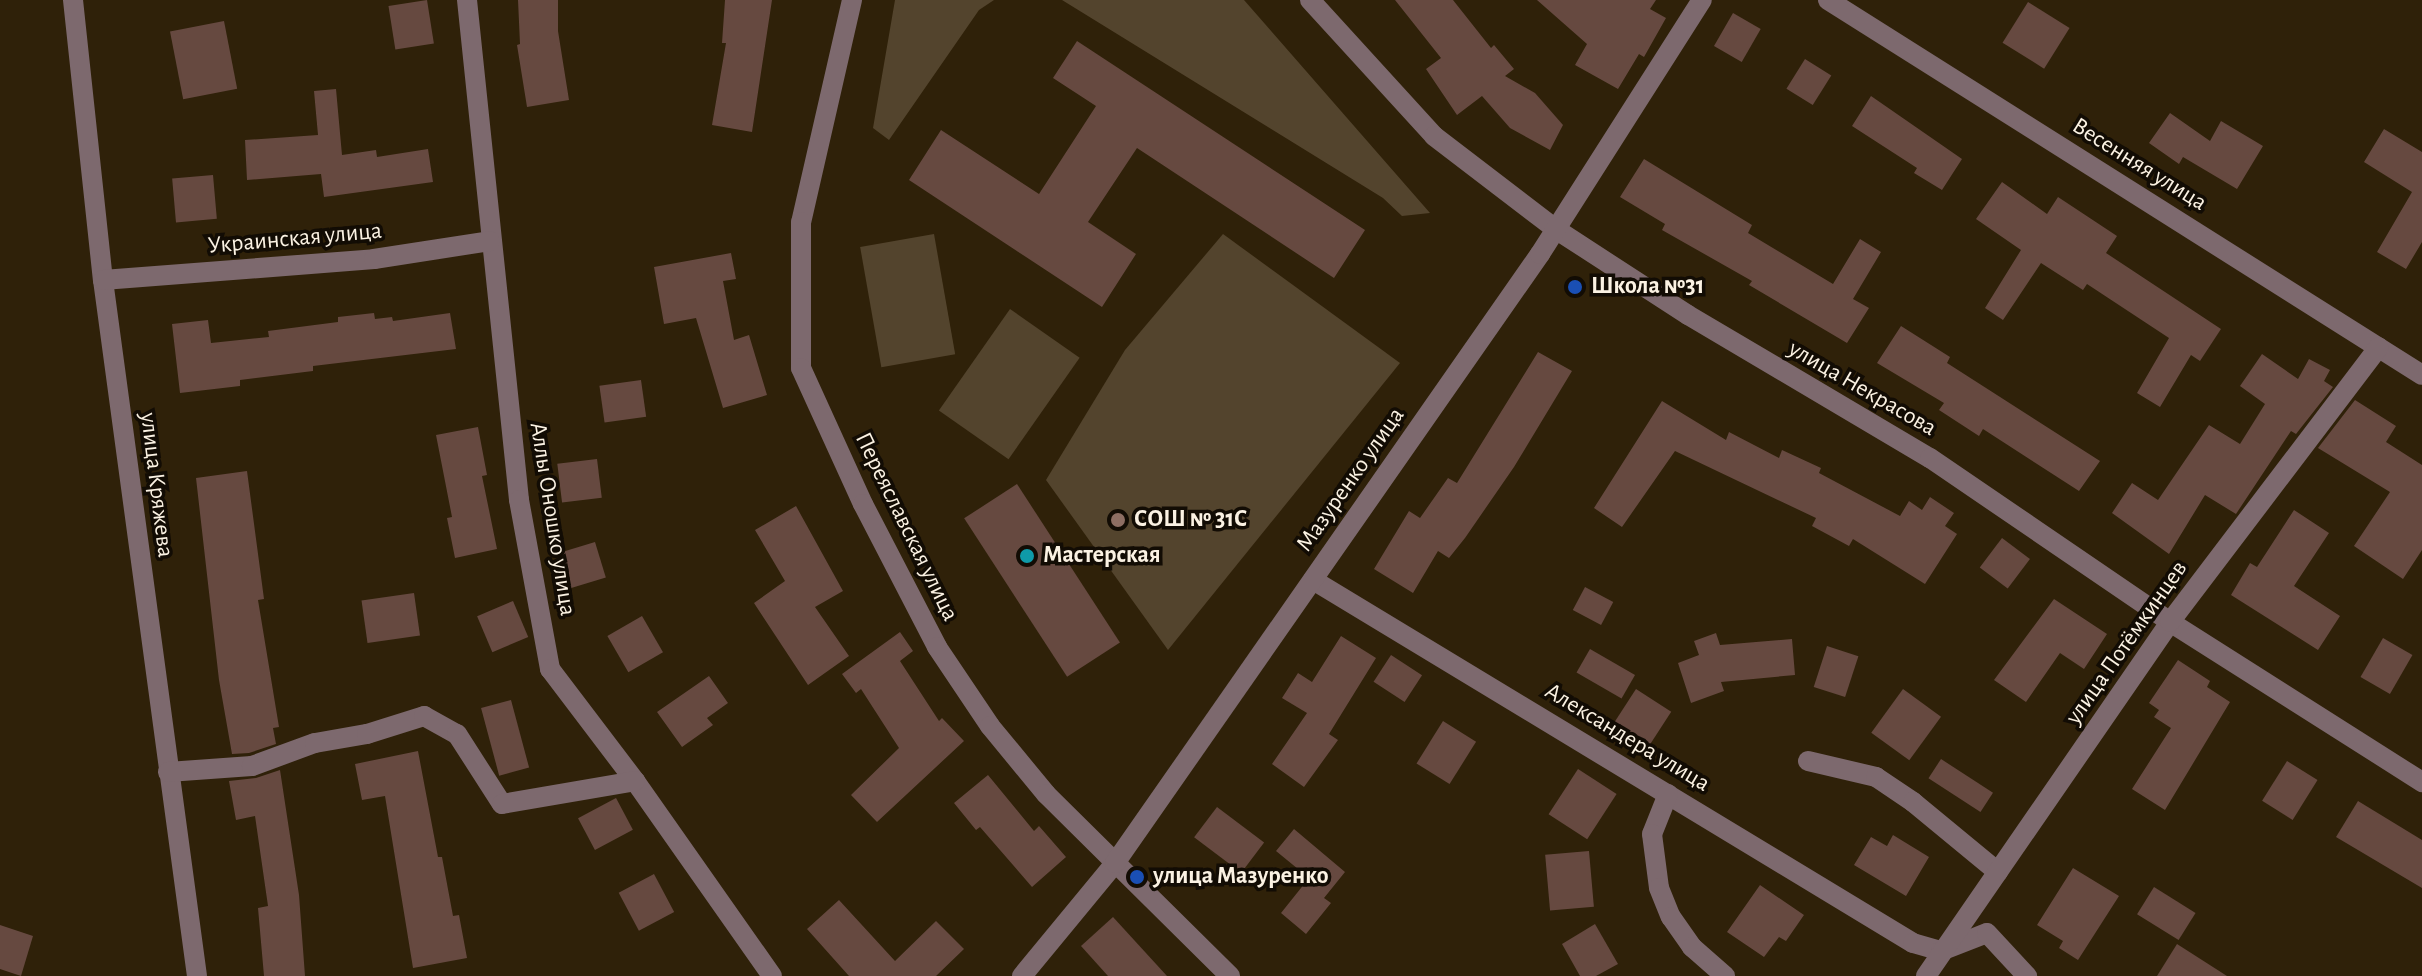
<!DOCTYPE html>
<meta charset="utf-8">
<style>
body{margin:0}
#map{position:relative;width:2422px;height:976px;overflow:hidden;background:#2f2109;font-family:"Alegreya Sans",sans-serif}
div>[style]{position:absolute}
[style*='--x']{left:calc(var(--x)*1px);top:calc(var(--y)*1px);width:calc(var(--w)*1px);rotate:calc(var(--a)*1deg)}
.green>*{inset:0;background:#53442d;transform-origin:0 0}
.building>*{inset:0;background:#664940;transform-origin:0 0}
.minor>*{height:20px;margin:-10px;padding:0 10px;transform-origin:10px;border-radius:10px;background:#7d696e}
.dots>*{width:22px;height:22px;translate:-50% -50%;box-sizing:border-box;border:4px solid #120c04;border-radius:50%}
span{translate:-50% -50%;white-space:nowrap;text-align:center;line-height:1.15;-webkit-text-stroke:7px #120c04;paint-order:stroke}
.street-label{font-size:24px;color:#fbf2e3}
.poi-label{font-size:24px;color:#fbf2e3;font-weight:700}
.left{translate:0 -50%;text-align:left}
</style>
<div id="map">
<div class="green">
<div style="clip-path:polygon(895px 0,994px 0,979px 10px,889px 140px,873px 128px)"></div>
<div style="clip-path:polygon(1062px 0,1244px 0,1430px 213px,1402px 216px,1383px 198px)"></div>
<div style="left:934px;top:234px;width:122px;height:75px;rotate:80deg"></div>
<div style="clip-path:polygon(1223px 234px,1400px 363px,1168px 650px,1046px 480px,1125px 350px)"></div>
<div style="left:1010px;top:309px;width:85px;height:124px;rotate:35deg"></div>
</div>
<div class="building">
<div style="left:427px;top:0;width:44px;height:39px;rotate:81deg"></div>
<div style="clip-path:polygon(518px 0,558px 0,558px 31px,569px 100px,527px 107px,517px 45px,520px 44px)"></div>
<div style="clip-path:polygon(725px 0,772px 0,752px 132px,712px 125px,726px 43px,722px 43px)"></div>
<div style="clip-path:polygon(1395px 0,1453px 0,1491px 48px,1494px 45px,1514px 69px,1505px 76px,1535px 93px,1563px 125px,1550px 150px,1510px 128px,1482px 96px,1457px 115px,1426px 69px,1441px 58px)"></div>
<div style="clip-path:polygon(1537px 0,1656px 0,1650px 9px,1666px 18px,1644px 57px,1639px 54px,1618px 89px,1575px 65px,1587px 44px)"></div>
<div style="left:2028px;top:2px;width:49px;height:48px;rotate:32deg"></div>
<div style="left:1733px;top:13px;width:32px;height:38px;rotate:30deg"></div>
<div style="left:224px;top:21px;width:69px;height:55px;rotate:79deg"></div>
<div style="clip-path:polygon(1077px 41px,1365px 230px,1334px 278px,1137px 148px,1088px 222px,1136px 254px,1102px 307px,909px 180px,941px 130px,1039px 194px,1096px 106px,1053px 78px)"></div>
<div style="left:1805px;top:59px;width:31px;height:35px;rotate:32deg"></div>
<div style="clip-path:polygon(336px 89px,342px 155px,376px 150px,377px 157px,428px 149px,433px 182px,324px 197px,321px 174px,247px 180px,245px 140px,318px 135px,314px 91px)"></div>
<div style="clip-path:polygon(1871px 96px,1962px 159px,1942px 190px,1914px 173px,1917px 168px,1852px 126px)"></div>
<div style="clip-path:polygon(2170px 113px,2210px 141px,2221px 121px,2263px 146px,2237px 189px,2183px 157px,2179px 164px,2149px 143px)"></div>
<div style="clip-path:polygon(2384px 129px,2422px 152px,2422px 242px,2406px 269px,2377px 252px,2412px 192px,2364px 162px)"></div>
<div style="clip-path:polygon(1644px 159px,1752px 225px,1748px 233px,1833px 284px,1860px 239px,1881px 252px,1853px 299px,1869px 308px,1847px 343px,1749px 285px,1752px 281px,1662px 230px,1665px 224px,1620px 197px)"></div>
<div style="left:213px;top:175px;width:44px;height:41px;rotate:85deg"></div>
<div style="clip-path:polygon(2002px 182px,2047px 214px,2058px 197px,2117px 236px,2106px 253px,2221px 329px,2200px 361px,2191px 355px,2160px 407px,2137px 393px,2169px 338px,2087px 284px,2083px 290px,2041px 263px,2003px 320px,1985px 308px,2021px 250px,1976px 219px)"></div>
<div style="clip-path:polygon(731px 253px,736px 279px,723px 281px,734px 340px,749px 335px,767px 395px,723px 408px,696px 318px,664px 324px,654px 267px)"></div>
<div style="clip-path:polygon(374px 313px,375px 319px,392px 317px,393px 321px,450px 313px,456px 349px,313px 366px,313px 371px,240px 380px,240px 386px,180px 393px,172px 324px,208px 320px,211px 343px,269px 337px,268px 331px,338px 322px,338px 317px)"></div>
<div style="clip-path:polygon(1901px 326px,1950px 357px,1947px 363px,2100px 461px,2079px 491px,1983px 429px,1979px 436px,1939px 410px,1944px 403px,1877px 363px)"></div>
<div style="clip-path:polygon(1538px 352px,1572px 371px,1514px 467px,1465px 538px,1449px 558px,1438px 551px,1413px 593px,1374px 569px,1409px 511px,1420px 518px,1448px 478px,1457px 483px)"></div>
<div style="clip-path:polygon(2262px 354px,2298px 379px,2309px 359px,2330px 370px,2324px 381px,2333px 387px,2296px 434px,2291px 431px,2236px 514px,2205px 495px,2169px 554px,2112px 513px,2132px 483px,2158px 500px,2209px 425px,2240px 444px,2265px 404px,2240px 386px)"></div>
<div style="left:641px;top:380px;width:37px;height:42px;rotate:82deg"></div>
<div style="clip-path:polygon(2355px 400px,2396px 426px,2386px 442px,2422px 465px,2422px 550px,2403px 579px,2354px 546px,2390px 492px,2318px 448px)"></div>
<div style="clip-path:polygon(1662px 401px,1726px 440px,1729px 432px,1779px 458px,1782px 450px,1821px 468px,1819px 473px,1900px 516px,1909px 501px,1922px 510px,1930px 497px,1954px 513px,1945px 526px,1957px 534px,1925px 584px,1853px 539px,1849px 546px,1812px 526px,1816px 518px,1675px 451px,1622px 527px,1594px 508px)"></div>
<div style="clip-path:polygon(478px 427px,487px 475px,482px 476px,497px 549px,455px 558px,447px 518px,452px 517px,436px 435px)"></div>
<div style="left:597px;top:459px;width:39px;height:40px;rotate:83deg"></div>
<div style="clip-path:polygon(247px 471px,264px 599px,258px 600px,279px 727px,273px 728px,276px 744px,249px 753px,232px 754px,219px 680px,196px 478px)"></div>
<div style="left:1017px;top:484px;width:189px;height:63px;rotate:57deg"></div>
<div style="clip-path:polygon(796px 506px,843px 591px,815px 607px,849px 656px,808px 685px,754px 603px,785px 581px,755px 530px)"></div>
<div style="clip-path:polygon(2294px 510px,2329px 533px,2294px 586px,2340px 616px,2318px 650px,2231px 595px,2250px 563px,2257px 567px)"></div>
<div style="left:2002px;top:538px;width:35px;height:37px;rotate:37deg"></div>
<div style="left:595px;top:542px;width:37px;height:37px;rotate:73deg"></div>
<div style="left:1585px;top:587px;width:32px;height:26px;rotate:28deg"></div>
<div style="left:414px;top:593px;width:43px;height:53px;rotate:82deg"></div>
<div style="clip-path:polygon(2054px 599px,2107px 634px,2084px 669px,2060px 653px,2026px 702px,1994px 680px)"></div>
<div style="left:513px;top:601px;width:39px;height:39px;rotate:67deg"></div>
<div style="left:642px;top:616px;width:42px;height:40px;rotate:60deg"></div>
<div style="clip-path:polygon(900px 632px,913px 651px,900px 661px,939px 721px,942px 718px,964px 741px,877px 822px,851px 795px,899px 748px,861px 689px,856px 693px,842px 674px)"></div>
<div style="clip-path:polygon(1716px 633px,1720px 645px,1792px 639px,1795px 675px,1721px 682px,1724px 691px,1691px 703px,1678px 663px,1699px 655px,1694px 641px)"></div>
<div style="clip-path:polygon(1341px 636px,1376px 658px,1329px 734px,1338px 740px,1304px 787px,1272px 764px,1307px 713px,1282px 698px,1298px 673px,1312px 682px)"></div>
<div style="left:2383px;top:638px;width:34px;height:45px;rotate:30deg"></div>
<div style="left:1827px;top:646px;width:33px;height:43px;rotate:18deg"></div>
<div style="left:1590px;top:649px;width:52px;height:27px;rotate:30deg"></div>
<div style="left:1391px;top:655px;width:37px;height:32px;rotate:33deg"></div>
<div style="clip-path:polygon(2178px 660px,2210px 681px,2207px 687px,2230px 702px,2165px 810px,2132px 789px,2171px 728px,2154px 717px,2159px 710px,2149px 703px)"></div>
<div style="clip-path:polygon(709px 676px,728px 703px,707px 718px,713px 725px,682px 747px,657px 712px)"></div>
<div style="left:1636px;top:689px;width:42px;height:45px;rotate:33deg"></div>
<div style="left:1903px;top:689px;width:47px;height:54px;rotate:36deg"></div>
<div style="left:511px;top:700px;width:70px;height:31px;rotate:75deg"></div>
<div style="left:1443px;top:721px;width:39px;height:50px;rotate:32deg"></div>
<div style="clip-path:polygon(418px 751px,438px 857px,442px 857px,453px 916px,459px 915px,467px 958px,413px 968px,385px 796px,362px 800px,355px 764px)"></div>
<div style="left:1941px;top:759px;width:62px;height:23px;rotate:33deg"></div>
<div style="left:2287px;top:761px;width:36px;height:47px;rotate:32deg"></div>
<div style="left:1578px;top:769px;width:46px;height:54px;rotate:33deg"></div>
<div style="clip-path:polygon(280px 770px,299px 895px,305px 976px,264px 976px,258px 908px,268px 906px,255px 816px,236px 820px,229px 781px,256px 778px)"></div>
<div style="clip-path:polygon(988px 775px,1034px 831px,1039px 826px,1066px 857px,1032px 887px,980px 827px,976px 830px,954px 803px)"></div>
<div style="left:616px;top:798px;width:36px;height:43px;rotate:62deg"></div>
<div style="clip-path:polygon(2358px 801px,2422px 840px,2422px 888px,2336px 837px)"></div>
<div style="left:1217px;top:807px;width:59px;height:38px;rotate:37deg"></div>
<div style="clip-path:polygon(1294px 829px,1345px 872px,1324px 898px,1331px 903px,1306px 934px,1281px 913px,1309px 878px,1276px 851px)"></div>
<div style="clip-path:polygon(1893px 835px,1929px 857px,1906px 896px,1854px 865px,1871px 837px,1887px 846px)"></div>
<div style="left:1589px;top:851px;width:56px;height:44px;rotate:85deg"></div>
<div style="clip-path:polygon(2073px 868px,2119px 896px,2078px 960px,2059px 948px,2063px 941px,2037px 925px)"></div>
<div style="left:654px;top:874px;width:43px;height:40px;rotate:62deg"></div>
<div style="clip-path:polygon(1760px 885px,1804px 915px,1786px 941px,1779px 937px,1764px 957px,1727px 932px)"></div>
<div style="left:2154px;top:887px;width:49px;height:32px;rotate:32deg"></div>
<div style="clip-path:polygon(839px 900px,895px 961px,936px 921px,964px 949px,936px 976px,849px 976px,807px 929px)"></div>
<div style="clip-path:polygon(1113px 917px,1167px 976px,1108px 976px,1081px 946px)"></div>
<div style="clip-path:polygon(1595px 924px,1618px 964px,1596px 976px,1580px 976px,1562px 944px)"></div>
<div style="clip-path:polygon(0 925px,33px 936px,21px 976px,0 969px)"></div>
<div style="clip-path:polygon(2177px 944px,2227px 976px,2157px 976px)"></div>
</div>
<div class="minor">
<div style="--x:73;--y:0;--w:282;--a:83.9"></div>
<div style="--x:103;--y:280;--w:702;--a:82.31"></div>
<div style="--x:467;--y:0;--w:503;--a:84.06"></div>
<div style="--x:519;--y:500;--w:172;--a:79.6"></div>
<div style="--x:550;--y:669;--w:141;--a:52.8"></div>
<div style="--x:635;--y:781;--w:238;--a:54.9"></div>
<div style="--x:852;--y:0;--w:228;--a:102.9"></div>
<div style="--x:801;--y:222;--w:146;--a:90"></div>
<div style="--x:801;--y:368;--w:149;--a:65.5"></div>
<div style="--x:863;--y:504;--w:161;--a:62.6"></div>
<div style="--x:937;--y:647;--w:95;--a:56.1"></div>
<div style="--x:990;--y:726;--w:88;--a:50.5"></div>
<div style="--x:1046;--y:794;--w:259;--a:44.7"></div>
<div style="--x:1310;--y:0;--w:184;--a:47.6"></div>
<div style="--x:1434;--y:136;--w:155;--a:37.4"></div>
<div style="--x:1557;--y:230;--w:156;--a:33"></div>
<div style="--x:1688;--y:315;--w:281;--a:30.6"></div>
<div style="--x:1930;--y:458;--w:291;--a:34.3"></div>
<div style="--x:2170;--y:622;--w:299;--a:32.4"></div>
<div style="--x:1828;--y:0;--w:702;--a:32.26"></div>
<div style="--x:103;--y:280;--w:272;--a:-4.4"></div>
<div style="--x:374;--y:259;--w:117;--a:-8.8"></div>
<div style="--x:1313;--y:580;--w:701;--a:31.17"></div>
<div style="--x:1913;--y:943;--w:29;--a:16"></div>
<div style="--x:1941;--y:951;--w:49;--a:-21.4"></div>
<div style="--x:1987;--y:933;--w:59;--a:47.1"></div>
<div style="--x:1808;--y:761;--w:70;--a:13.2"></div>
<div style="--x:1876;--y:777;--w:45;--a:34"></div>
<div style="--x:1913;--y:802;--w:110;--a:39.5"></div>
<div style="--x:168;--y:772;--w:84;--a:-4.1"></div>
<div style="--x:252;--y:766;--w:67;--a:-20.1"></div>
<div style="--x:315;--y:743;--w:53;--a:-9.8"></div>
<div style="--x:367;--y:734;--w:60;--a:-17.5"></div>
<div style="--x:424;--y:716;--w:38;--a:29"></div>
<div style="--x:457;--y:734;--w:83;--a:57.3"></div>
<div style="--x:502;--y:804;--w:135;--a:-9.8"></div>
<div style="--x:1668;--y:794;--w:43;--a:111.8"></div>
<div style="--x:1652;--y:834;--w:54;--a:82.6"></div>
<div style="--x:1659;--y:888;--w:31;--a:68"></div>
<div style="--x:1671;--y:917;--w:37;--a:55"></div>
<div style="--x:1692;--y:947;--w:44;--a:41.3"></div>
<div style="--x:1022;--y:976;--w:146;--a:-50.5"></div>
<div style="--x:1115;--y:863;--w:743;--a:-55.09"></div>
<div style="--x:1540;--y:254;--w:301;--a:-57.5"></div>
<div style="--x:1926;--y:976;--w:430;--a:-55.4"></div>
<div style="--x:2170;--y:622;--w:345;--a:-52.8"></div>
</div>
<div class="dots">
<div style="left:1575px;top:287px;background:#1a4fb4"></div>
<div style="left:1118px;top:520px;background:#8d6e63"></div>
<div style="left:1027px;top:556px;background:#0f9aa8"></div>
<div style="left:1137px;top:877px;background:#1a4fb4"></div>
</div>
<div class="street-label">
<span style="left:2139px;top:165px;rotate:32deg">Весенняя улица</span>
<span style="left:295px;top:239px;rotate:-5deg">Украинская улица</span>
<span style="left:1862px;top:389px;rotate:30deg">улица Некрасова</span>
<span style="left:1351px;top:480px;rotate:-55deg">Мазуренко улица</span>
<span style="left:156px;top:485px;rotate:83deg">улица Кряжева</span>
<span style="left:552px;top:519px;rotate:81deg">Аллы Оношко улица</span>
<span style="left:906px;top:527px;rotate:64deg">Переяславская улица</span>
<span style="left:2127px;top:643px;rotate:-55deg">улица Потёмкинцев</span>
<span style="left:1627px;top:738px;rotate:31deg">Александера улица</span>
</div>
<div class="poi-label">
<span class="left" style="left:1591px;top:287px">Школа №31</span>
<span class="left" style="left:1134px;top:520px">СОШ № 31С</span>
<span class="left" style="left:1043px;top:556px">Мастерская</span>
<span class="left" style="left:1153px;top:877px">улица Мазуренко</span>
</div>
</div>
